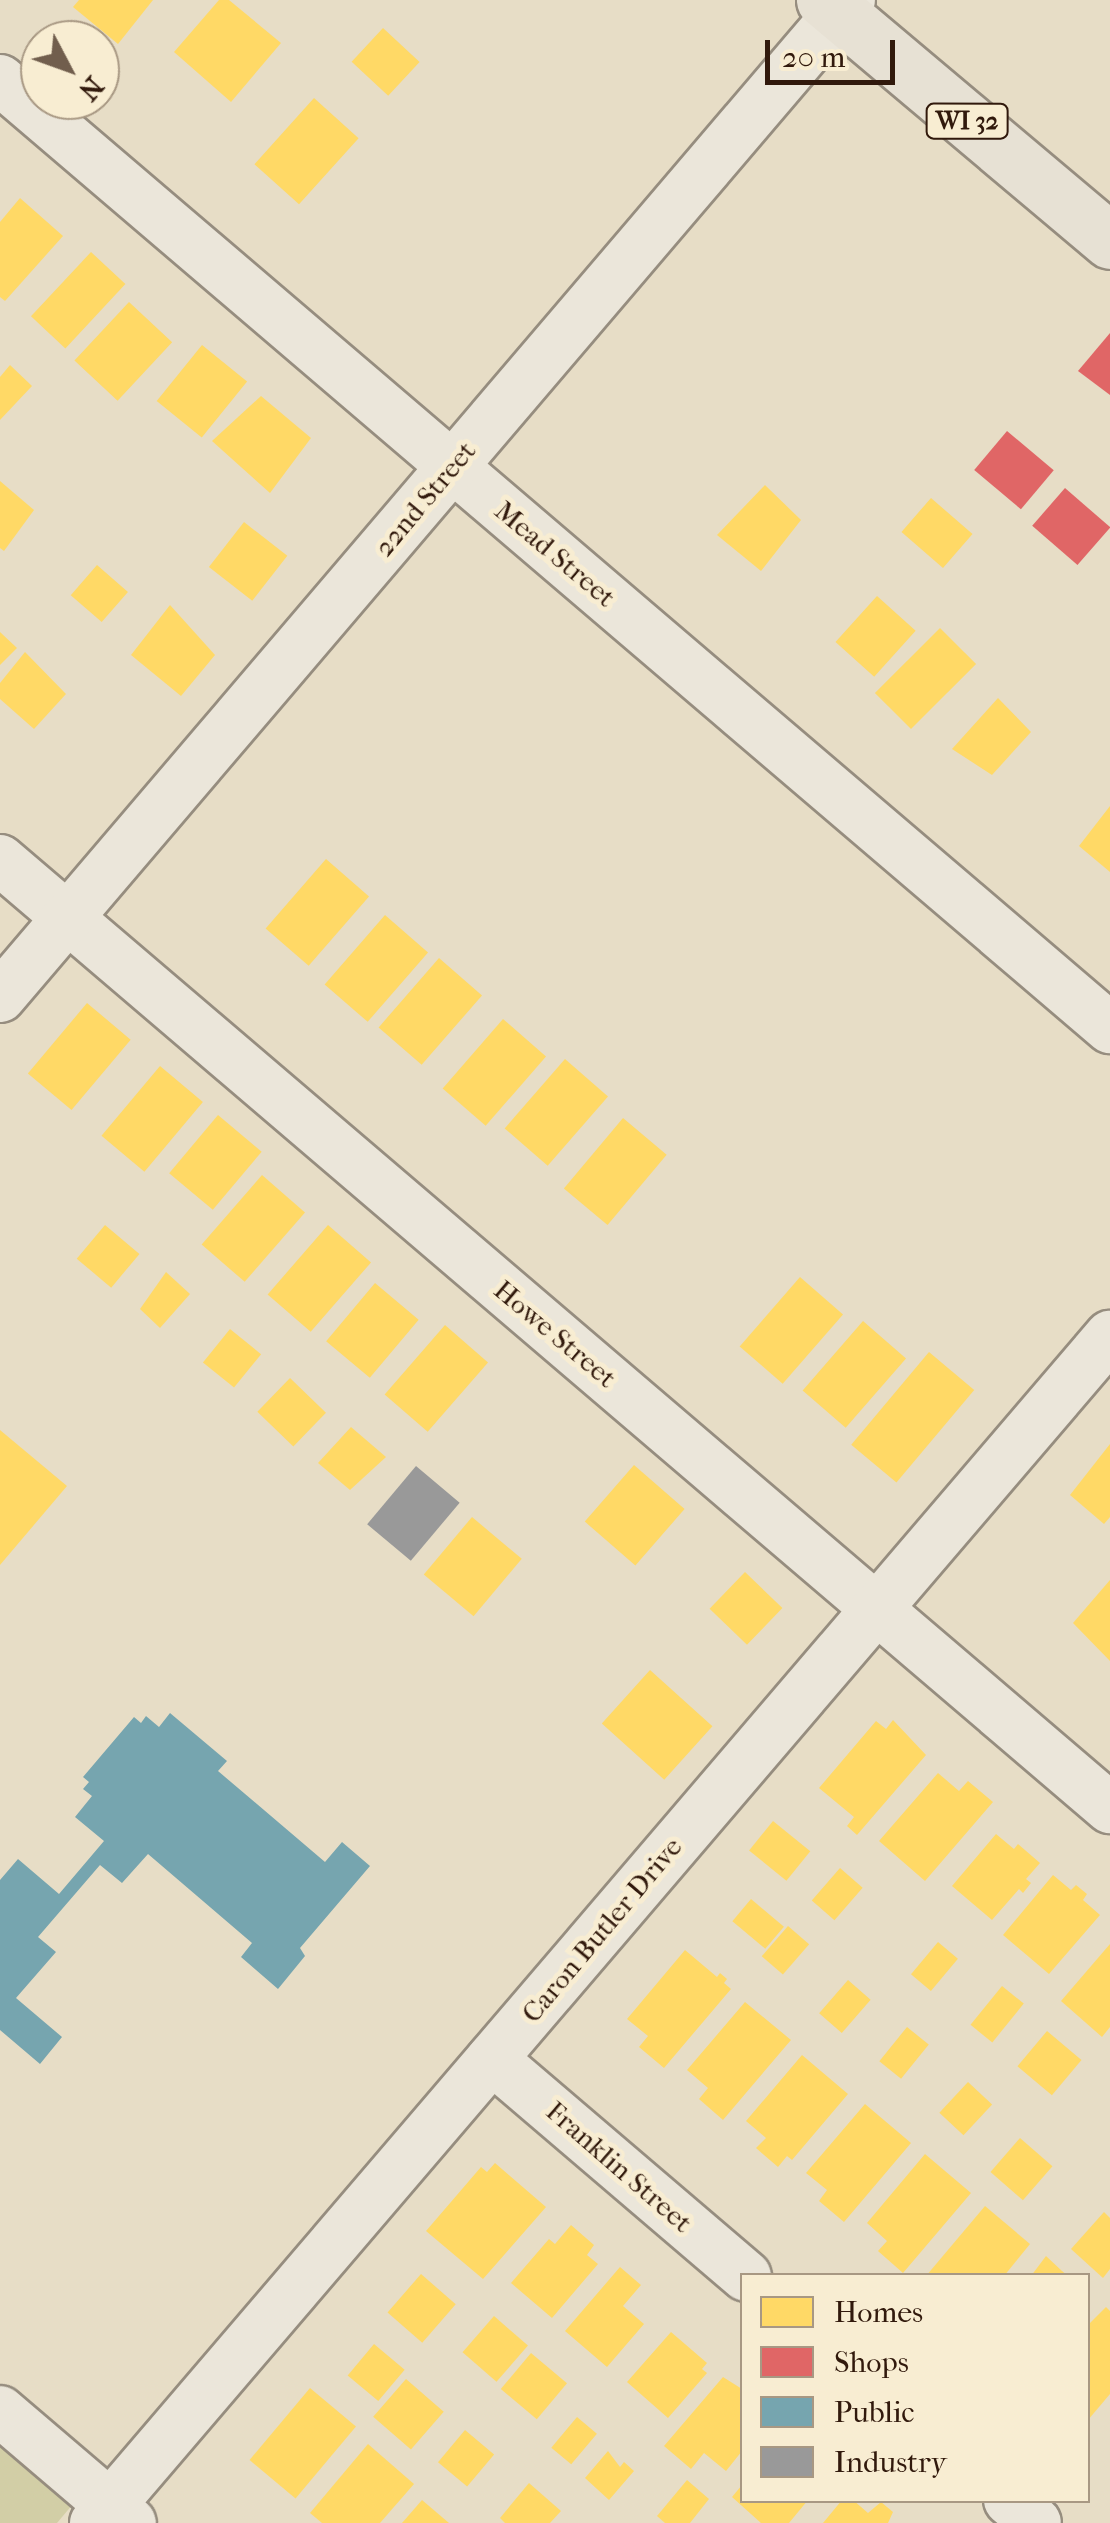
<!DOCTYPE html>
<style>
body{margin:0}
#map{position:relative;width:1110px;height:2523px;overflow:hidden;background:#e7ddc6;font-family:"IM FELL French Canon",serif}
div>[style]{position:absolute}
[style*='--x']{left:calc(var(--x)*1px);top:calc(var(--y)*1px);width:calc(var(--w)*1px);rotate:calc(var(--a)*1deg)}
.green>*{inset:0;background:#d2cea6}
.homes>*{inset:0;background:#ffd966;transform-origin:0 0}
.shops>*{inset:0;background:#e06666;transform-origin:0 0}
.public>*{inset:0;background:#76a5af}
.industry>*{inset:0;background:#999;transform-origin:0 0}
.roads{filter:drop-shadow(2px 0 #968d7f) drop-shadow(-2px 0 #968d7f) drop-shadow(0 2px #968d7f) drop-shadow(0 -2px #968d7f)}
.minor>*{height:50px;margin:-25px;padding:0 25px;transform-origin:25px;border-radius:25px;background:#ebe6da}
.major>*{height:55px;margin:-27.5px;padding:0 27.5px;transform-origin:27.5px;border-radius:27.5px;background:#e7e1d4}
span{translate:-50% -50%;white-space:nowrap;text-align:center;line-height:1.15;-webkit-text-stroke:10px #f8edd2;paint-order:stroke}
.shield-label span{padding:2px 8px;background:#f8edd2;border:2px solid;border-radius:8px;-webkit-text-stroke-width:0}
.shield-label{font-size:25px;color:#31190c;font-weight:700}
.street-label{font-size:28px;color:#31190c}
.legend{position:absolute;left:740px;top:2273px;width:350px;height:230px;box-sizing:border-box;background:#f8edd2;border:2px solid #a89883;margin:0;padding:12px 18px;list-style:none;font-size:30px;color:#31190c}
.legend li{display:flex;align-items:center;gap:20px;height:50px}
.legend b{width:50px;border:2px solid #a89883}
.north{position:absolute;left:20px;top:20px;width:100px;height:100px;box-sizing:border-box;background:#f8edd2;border:2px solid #a89883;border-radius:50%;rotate:131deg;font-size:28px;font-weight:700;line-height:40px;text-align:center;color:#31190c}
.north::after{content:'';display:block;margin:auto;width:35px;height:45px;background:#715e4d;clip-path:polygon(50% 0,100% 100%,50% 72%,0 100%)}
.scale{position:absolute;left:765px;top:40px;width:130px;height:45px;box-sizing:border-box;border:5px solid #31190c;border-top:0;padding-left:12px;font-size:30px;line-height:35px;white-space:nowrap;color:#31190c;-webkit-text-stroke:8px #f8edd2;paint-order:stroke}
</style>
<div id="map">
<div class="green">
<div style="clip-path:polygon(0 2442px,73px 2504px,57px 2523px,0 2523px)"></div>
</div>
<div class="homes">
<div style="clip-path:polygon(79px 0,153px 0,118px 44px,73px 7px)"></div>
<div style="clip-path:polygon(219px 0,229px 0,281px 43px,231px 102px,174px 52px)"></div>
<div style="left:383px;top:28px;width:50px;height:46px;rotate:43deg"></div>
<div style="left:314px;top:98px;width:60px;height:89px;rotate:42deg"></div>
<div style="clip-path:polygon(20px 198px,63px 236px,5px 301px,0 297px,0 222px)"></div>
<div style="left:91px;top:252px;width:47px;height:88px;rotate:43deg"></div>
<div style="left:129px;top:302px;width:59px;height:80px;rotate:43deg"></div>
<div style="left:202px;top:345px;width:58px;height:72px;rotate:39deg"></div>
<div style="clip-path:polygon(10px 365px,32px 386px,0 420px,0 377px)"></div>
<div style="clip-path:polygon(261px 396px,311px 438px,270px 493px,212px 441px)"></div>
<div style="clip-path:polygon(0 481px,34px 510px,4px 551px,0 548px)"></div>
<div style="clip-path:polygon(765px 485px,801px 520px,761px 571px,717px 535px)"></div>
<div style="left:931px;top:498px;width:55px;height:45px;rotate:41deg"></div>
<div style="left:244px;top:522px;width:55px;height:57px;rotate:38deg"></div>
<div style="left:97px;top:565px;width:41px;height:40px;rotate:41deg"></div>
<div style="left:877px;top:596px;width:52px;height:62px;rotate:42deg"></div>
<div style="clip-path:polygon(170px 605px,215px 655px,181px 696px,131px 655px)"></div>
<div style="left:940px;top:628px;width:51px;height:92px;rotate:45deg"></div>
<div style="clip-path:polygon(0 632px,17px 648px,0 665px)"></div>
<div style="clip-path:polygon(25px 652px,66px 694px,34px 729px,0 699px,0 683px)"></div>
<div style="clip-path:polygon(998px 698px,1031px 732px,992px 775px,952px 749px)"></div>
<div style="clip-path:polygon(1110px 806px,1110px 872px,1079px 846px)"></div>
<div style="left:326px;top:859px;width:57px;height:92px;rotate:41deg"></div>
<div style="left:385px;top:915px;width:57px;height:92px;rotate:41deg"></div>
<div style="left:439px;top:958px;width:57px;height:92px;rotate:41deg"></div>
<div style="left:87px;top:1003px;width:57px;height:92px;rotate:40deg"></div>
<div style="left:503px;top:1019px;width:57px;height:92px;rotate:41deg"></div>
<div style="left:565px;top:1059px;width:57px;height:92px;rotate:41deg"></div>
<div style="left:160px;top:1066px;width:56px;height:91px;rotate:40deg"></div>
<div style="left:218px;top:1115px;width:57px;height:76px;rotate:40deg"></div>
<div style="left:623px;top:1118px;width:57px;height:92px;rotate:40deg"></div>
<div style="left:262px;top:1175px;width:57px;height:92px;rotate:41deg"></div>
<div style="left:105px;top:1225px;width:45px;height:44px;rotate:40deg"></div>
<div style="left:328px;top:1225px;width:57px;height:92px;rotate:41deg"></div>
<div style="clip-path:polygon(166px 1272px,190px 1294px,160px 1328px,140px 1309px)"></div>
<div style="left:800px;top:1277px;width:57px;height:92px;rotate:41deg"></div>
<div style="left:375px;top:1283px;width:57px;height:76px;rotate:40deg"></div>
<div style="left:863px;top:1321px;width:57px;height:92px;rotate:41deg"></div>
<div style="left:445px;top:1325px;width:57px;height:92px;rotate:41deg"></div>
<div style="left:230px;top:1329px;width:40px;height:43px;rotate:39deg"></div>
<div style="left:929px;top:1352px;width:59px;height:121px;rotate:40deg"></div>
<div style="left:290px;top:1378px;width:50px;height:47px;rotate:44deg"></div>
<div style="clip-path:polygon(351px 1427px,386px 1457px,350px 1490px,318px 1463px)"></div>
<div style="clip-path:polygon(0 1430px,67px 1486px,0 1565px)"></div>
<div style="clip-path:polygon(1110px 1444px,1110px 1517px,1104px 1524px,1070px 1495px)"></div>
<div style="left:634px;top:1465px;width:67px;height:75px;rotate:41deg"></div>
<div style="left:472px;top:1517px;width:65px;height:75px;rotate:40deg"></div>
<div style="left:745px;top:1572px;width:52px;height:51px;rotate:44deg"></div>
<div style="clip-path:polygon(1110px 1580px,1110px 1661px,1073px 1623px)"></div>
<div style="left:650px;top:1670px;width:84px;height:72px;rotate:42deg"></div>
<div style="clip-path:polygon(893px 1720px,926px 1755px,857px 1835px,847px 1826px,854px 1817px,819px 1788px,876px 1721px,886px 1729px)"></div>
<div style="clip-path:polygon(938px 1773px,959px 1791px,968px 1781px,993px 1802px,925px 1881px,879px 1841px)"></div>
<div style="left:773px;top:1821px;width:48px;height:38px;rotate:39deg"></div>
<div style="clip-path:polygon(996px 1834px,1014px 1849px,1018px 1844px,1040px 1863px,1026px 1879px,1031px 1883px,1023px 1893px,1019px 1889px,992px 1920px,952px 1886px)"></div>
<div style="left:840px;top:1868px;width:30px;height:43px;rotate:41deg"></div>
<div style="clip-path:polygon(1053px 1875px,1071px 1890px,1076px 1885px,1087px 1894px,1083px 1900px,1100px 1915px,1049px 1974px,1003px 1935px)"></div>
<div style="left:751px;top:1899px;width:43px;height:29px;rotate:40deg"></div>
<div style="left:788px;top:1926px;width:28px;height:40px;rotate:41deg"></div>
<div style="left:938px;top:1942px;width:26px;height:42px;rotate:40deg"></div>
<div style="clip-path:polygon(1110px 1944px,1110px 2027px,1102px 2037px,1061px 2001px)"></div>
<div style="clip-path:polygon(685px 1950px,717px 1977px,720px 1973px,727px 1979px,724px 1983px,731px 1989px,664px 2068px,639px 2047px,648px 2036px,627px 2019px)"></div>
<div style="left:848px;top:1980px;width:30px;height:44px;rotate:41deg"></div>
<div style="left:1002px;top:1986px;width:28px;height:50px;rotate:39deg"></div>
<div style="clip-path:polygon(745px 2002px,791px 2040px,723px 2120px,699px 2099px,708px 2088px,687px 2070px)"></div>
<div style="left:907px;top:2027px;width:28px;height:44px;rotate:39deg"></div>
<div style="left:1047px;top:2031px;width:45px;height:46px;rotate:40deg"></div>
<div style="clip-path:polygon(802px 2055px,848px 2094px,792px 2160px,787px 2156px,778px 2167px,756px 2148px,766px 2138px,746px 2121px)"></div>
<div style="left:968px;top:2082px;width:33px;height:42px;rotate:43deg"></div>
<div style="clip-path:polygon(865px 2104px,911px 2143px,844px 2222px,819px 2201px,827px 2190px,806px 2173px)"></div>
<div style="left:1020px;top:2138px;width:43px;height:45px;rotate:41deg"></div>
<div style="clip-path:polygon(925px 2154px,971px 2193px,903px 2273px,878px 2251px,887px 2241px,867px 2223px)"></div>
<div style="clip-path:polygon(495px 2163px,546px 2207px,483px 2279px,426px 2231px,481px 2167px,487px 2172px)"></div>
<div style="clip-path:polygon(985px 2206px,1030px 2244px,1004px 2276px,926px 2276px)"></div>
<div style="clip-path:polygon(1104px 2212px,1110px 2218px,1110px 2269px,1103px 2278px,1071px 2249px)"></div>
<div style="clip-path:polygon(571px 2225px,594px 2245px,587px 2255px,598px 2264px,552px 2318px,511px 2283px,549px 2239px,555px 2244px)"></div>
<div style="clip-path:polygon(1046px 2256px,1062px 2271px,1068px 2276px,1031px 2276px)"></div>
<div style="clip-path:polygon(620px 2267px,641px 2285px,623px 2306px,644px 2324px,607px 2367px,565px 2331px)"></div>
<div style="left:421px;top:2274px;width:46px;height:51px;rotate:41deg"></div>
<div style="clip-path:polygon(1106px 2307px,1110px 2311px,1110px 2394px,1088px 2420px,1088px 2325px)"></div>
<div style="left:494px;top:2316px;width:45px;height:48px;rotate:41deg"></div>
<div style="clip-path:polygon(671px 2332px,707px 2363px,702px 2369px,707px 2373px,668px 2418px,627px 2382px)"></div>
<div style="left:374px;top:2344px;width:40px;height:41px;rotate:40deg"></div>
<div style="left:531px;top:2353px;width:47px;height:47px;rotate:40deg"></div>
<div style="clip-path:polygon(723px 2377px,742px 2389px,742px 2451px,726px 2471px,704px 2453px,691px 2469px,664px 2446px)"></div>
<div style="left:406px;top:2379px;width:50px;height:50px;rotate:41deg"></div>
<div style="left:310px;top:2388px;width:60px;height:94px;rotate:40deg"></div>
<div style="left:577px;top:2417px;width:26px;height:40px;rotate:40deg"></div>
<div style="left:465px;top:2430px;width:38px;height:42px;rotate:40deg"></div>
<div style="clip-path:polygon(368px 2444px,414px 2484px,380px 2523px,322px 2523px,310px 2513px)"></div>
<div style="clip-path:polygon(608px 2451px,620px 2467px,624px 2462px,634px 2471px,609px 2500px,585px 2478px)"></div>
<div style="clip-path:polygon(687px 2480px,709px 2499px,690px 2523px,665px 2523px,657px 2516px)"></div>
<div style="clip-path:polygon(529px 2483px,561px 2511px,550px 2523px,505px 2523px,500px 2518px)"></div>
<div style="clip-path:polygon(742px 2485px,742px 2500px,808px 2500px,789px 2523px,761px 2523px,732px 2497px)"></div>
<div style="clip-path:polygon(422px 2500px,449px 2523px,402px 2523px)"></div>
<div style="clip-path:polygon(842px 2500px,853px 2500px,868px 2513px,881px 2502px,893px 2512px,888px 2523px,823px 2523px)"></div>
</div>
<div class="shops">
<div style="clip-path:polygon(1110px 333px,1110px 395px,1078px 371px)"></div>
<div style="left:1007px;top:431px;width:61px;height:51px;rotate:40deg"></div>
<div style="left:1065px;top:488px;width:60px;height:50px;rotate:41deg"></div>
</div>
<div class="public">
<div style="clip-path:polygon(170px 1713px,227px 1761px,218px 1771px,325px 1862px,342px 1842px,370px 1866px,300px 1948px,305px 1956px,278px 1989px,241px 1957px,252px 1943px,148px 1854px,122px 1883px,100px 1865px,38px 1937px,56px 1952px,16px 1998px,62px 2037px,40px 2064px,0 2030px,0 1880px,18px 1859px,59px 1894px,104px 1841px,75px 1817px,92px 1796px,83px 1789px,89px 1782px,83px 1777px,134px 1717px,141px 1723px,146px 1716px,159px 1727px)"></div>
</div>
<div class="industry">
<div style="left:416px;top:1466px;width:57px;height:76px;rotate:40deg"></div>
</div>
<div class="roads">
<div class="minor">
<div style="--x:0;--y:80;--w:1460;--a:40.5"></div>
<div style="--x:0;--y:860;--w:1460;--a:40.5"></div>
<div style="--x:0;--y:997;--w:1310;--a:-49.55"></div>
<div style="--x:492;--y:2059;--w:334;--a:40.5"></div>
<div style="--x:0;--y:2411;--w:172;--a:40.5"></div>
<div style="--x:1009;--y:2500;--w:35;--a:40"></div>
<div style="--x:95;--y:2523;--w:1562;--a:-49.47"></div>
</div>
<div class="major">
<div style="--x:824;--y:0;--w:374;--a:40.1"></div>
</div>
</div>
<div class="shield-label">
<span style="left:967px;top:121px">WI 32</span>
</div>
<div class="street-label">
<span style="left:425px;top:499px;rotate:-50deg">22nd Street</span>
<span style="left:555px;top:554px;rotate:40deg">Mead Street</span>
<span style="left:555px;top:1334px;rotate:40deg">Howe Street</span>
<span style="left:602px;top:1930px;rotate:-50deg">Caron Butler Drive</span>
<span style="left:619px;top:2167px;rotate:41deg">Franklin Street</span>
</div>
<ul class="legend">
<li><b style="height:28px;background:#ffd966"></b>Homes</li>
<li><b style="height:28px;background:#e06666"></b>Shops</li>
<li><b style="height:28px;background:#76a5af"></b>Public</li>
<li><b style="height:28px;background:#999"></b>Industry</li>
</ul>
<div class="north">N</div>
<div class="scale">20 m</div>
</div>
